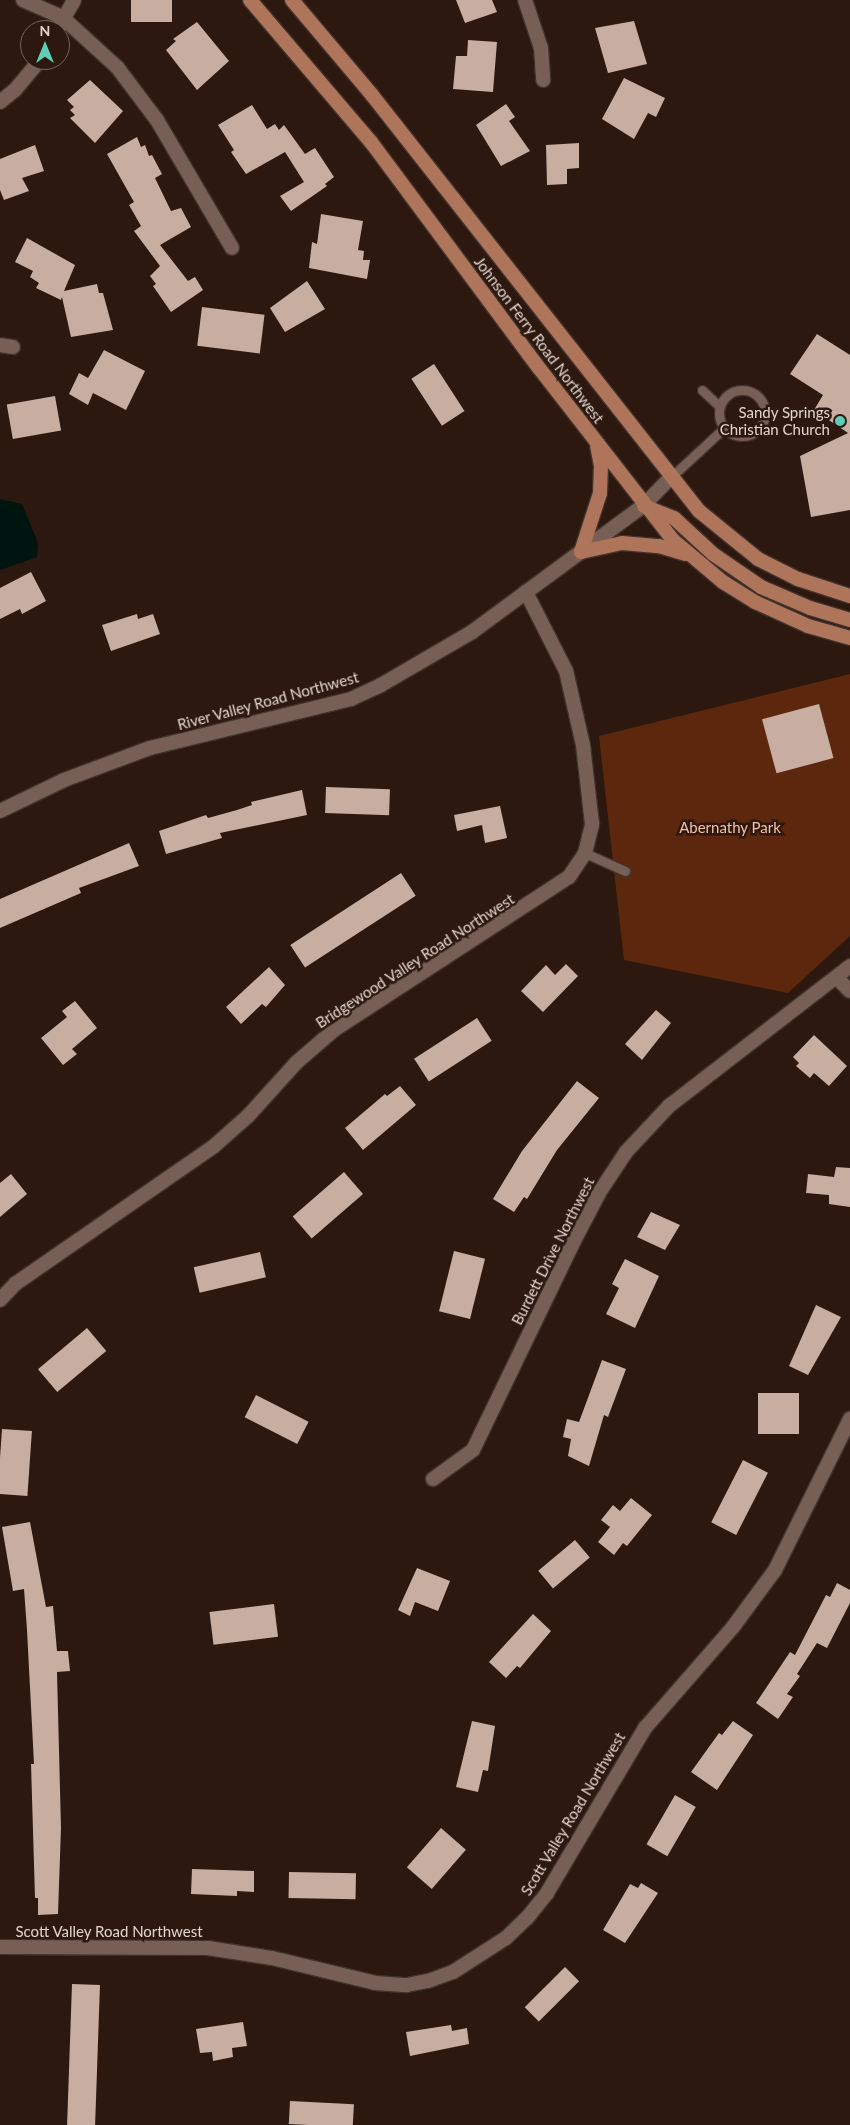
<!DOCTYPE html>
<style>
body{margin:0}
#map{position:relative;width:850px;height:2125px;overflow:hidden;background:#2c180f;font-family:Lato,sans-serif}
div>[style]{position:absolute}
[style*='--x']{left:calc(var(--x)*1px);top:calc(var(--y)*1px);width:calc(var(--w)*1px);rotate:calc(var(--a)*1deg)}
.green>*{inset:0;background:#5c270c}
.water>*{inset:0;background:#001510}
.building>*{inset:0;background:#c8ada1;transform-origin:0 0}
.roads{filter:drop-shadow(1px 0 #41322d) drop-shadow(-1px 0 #41322d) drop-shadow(0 1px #41322d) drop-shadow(0 -1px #41322d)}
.service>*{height:9px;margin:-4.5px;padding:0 4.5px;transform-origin:4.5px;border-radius:4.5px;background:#785f55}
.service>.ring{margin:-4.5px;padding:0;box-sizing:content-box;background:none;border:9px solid #785f55;border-radius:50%}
.minor>*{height:14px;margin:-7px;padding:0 7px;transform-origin:7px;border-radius:7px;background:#785f55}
.tertiary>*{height:14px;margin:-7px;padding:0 7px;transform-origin:7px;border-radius:7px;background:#785f55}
.primary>*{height:14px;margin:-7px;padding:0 7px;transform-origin:7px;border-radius:7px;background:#af755a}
.dots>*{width:14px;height:14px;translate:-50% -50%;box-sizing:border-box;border:2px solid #2c180f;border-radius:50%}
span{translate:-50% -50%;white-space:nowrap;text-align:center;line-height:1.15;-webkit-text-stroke:5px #2c180f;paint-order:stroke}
.street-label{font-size:15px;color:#e2d4ce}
.poi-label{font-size:15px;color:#e2d4ce}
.right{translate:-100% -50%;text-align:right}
.park-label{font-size:15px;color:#f8bfa6}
.north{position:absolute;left:20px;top:20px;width:50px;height:50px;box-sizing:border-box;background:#2c180f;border:1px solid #75635b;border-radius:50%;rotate:0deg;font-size:14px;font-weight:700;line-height:20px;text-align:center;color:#e2d4ce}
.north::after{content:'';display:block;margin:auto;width:18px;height:22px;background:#5eceb8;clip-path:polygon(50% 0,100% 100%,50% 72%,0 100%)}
</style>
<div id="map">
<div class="green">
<div style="clip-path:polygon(850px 674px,850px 936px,788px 993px,624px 960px,599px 736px)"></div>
</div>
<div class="water">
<div style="clip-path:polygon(0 499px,22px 504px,38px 543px,37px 557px,0 570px)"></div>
</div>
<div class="building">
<div style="left:131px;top:0;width:41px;height:22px"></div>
<div style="clip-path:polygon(456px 0,492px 0,497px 12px,465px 23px)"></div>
<div style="clip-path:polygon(634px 21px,647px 64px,608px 73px,595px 28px)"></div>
<div style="clip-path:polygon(197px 22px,229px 61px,197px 90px,166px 50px,176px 41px,173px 39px)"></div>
<div style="clip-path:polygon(468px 40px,497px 42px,493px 92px,453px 89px,456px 56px,467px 56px)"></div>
<div style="clip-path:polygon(624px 78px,665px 98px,656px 117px,648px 113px,634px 139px,602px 119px)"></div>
<div style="clip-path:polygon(90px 80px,123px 111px,95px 143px,70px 118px,75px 115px,70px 110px,74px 107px,67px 100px)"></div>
<div style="clip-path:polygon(506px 104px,515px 117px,509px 121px,530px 151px,501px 166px,476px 125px)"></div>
<div style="clip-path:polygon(252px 105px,267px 129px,275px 124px,279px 130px,284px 125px,305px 154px,315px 148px,334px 177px,325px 184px,327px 186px,291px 211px,280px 196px,304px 182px,285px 152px,246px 174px,231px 152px,234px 150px,218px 125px)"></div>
<div style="clip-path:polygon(137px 137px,141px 147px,145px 145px,149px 156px,152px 155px,162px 174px,155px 178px,171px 211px,181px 208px,191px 227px,160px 245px,188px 281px,195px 277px,203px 290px,171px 312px,153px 286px,156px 284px,150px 276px,160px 266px,134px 231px,141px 226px,129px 205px,134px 202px,107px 154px)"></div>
<div style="clip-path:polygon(579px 143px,579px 168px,567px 169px,567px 184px,547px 185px,546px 145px)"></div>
<div style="clip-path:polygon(35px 145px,44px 171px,22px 178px,29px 191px,4px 200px,0 190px,0 159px)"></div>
<div style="clip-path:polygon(321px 214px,363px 221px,358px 250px,364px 251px,363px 260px,370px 260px,367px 279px,309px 268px,312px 242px,317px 244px)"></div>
<div style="clip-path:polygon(27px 238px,75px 265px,64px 291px,97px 284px,99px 293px,103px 293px,113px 330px,71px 337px,62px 297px,61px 300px,36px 288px,39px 283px,30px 277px,33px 271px,15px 262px)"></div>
<div style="clip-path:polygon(307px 281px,325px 309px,285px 332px,270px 308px)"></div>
<div style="left:202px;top:307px;width:63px;height:39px;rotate:7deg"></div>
<div style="clip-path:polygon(817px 334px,850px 355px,850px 510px,811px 517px,800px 456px,848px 433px,814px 410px,823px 395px,790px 374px)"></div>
<div style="clip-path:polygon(104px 350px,145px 371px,126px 410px,93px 393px,88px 405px,69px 394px,79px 373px,88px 378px)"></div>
<div style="left:434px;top:364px;width:56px;height:27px;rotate:57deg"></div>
<div style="left:55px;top:396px;width:35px;height:49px;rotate:80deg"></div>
<div style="clip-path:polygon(31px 572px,46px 601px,22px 614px,20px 609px,0 619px,0 588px)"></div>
<div style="clip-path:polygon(137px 614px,138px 619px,153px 614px,160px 634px,111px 651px,102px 625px)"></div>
<div style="left:819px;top:704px;width:56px;height:59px;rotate:75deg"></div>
<div style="left:326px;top:787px;width:64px;height:26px;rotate:2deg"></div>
<div style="clip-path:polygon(302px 790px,307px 815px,220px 833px,222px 838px,166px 854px,159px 831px,206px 815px,208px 818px,237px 810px,252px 805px,251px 802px)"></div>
<div style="clip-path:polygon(500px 806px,507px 838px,485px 843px,482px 825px,457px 831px,454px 815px)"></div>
<div style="clip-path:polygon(129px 843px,139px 866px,79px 888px,81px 893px,0 928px,0 899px)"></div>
<div style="left:401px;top:873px;width:27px;height:132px;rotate:57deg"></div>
<div style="clip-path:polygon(566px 964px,578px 976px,543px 1012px,521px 991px,546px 965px,555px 975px)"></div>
<div style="clip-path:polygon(269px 967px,285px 985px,266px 1007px,262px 1004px,241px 1024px,226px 1007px)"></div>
<div style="clip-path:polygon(75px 1001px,97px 1028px,72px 1049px,77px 1054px,63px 1065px,41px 1038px,67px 1017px,62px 1011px)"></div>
<div style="clip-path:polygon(656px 1010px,671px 1023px,642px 1060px,625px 1044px)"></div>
<div style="left:477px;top:1018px;width:27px;height:75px;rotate:57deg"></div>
<div style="clip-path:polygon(814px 1035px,847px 1066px,829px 1086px,814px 1073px,810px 1078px,796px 1066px,799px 1063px,793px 1057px)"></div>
<div style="clip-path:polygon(577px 1081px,599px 1098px,557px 1150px,527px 1199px,524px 1197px,514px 1212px,493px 1199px,522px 1151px)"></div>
<div style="clip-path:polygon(400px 1086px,416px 1105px,363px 1150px,345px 1128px,385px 1094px,387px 1096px)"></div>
<div style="clip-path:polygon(836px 1167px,850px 1168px,850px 1207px,829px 1204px,829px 1195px,806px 1193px,808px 1174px,834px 1177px)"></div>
<div style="left:344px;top:1172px;width:29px;height:68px;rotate:49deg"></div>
<div style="clip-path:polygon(11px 1174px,27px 1194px,0 1217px,0 1183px)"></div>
<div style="clip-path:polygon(651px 1212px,680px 1225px,665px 1250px,637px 1237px)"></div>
<div style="left:454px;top:1251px;width:32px;height:62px;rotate:14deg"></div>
<div style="left:260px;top:1252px;width:26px;height:68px;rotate:77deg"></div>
<div style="clip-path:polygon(625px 1259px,659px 1276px,635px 1328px,606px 1314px,619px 1288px,612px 1284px)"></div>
<div style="clip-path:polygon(816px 1305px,841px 1317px,808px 1375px,789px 1366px)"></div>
<div style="left:87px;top:1328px;width:30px;height:64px;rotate:50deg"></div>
<div style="clip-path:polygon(602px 1360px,626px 1369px,608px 1417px,604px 1415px,589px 1466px,568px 1456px,571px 1439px,563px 1437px,567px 1419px,579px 1422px)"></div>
<div style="left:758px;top:1393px;width:41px;height:41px"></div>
<div style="left:256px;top:1395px;width:59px;height:25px;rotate:27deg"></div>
<div style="left:2px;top:1429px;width:30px;height:65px;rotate:4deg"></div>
<div style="left:743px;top:1460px;width:28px;height:70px;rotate:27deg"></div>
<div style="clip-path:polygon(631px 1498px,652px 1515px,627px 1546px,623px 1543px,614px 1555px,598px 1542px,610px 1527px,601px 1520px,613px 1505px,620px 1511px)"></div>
<div style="clip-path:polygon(30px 1522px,46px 1607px,53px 1606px,57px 1651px,68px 1651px,70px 1671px,57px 1672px,61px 1828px,58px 1914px,38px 1915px,38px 1898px,35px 1898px,31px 1764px,34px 1764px,27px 1630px,24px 1589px,13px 1591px,2px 1527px)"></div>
<div style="left:575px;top:1540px;width:23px;height:48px;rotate:50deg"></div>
<div style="clip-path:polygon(417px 1568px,450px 1581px,438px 1611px,415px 1602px,410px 1616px,398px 1610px)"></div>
<div style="clip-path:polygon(837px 1583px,850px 1590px,850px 1603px,827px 1648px,817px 1643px,797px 1674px,800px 1676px,787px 1694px,793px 1697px,778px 1719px,756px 1703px,790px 1652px,795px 1655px,826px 1595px,830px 1597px)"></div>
<div style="left:274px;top:1604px;width:33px;height:65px;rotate:83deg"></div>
<div style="clip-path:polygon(533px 1614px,551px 1631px,520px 1668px,517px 1666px,506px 1678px,489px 1662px)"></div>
<div style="clip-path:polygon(472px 1721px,495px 1726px,488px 1771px,483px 1770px,478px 1792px,456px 1787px)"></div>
<div style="clip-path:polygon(733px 1721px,753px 1735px,717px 1790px,691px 1772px,719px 1733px,722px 1735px)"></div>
<div style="left:675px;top:1795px;width:24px;height:57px;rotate:30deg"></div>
<div style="left:441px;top:1828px;width:33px;height:52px;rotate:41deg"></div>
<div style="clip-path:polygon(192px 1869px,254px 1871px,254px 1892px,237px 1891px,237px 1896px,191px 1894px)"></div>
<div style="left:289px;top:1872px;width:67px;height:26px;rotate:1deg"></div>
<div style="clip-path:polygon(641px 1883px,658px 1893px,625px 1943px,603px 1930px,630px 1884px,638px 1888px)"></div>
<div style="left:565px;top:1967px;width:20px;height:57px;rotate:45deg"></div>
<div style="left:72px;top:1984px;width:28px;height:141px;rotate:2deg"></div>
<div style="clip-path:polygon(243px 2022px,247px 2046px,232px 2048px,233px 2057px,213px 2061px,212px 2052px,200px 2053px,196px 2029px)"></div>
<div style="clip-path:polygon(451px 2025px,452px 2031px,467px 2028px,469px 2044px,410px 2056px,406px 2032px)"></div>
<div style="left:290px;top:2101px;width:64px;height:23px;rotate:3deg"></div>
</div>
<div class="roads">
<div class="service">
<div class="ring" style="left:719px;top:390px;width:37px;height:37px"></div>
<div style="--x:702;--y:390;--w:23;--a:43"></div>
<div style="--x:670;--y:478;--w:74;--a:-42.8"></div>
<div style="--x:585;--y:853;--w:44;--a:24.2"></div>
</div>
<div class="minor">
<div style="--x:23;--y:0;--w:43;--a:23.6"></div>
<div style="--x:62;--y:17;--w:74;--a:42.3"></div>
<div style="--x:117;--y:67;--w:66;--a:53"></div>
<div style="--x:157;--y:120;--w:148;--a:59.6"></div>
<div style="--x:525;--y:0;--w:51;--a:71.6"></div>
<div style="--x:541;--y:48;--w:32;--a:86"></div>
<div style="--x:57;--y:30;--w:34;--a:-60"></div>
<div style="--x:0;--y:102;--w:19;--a:-39"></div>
<div style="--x:15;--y:90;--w:39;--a:-50"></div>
<div style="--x:0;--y:345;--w:13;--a:9"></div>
<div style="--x:837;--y:978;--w:18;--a:45"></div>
<div style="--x:0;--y:1300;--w:22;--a:-47"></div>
<div style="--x:15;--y:1284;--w:241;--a:-34.7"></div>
<div style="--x:213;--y:1147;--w:47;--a:-41.5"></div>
<div style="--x:248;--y:1116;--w:73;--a:-47.8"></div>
<div style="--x:297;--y:1062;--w:49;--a:-40.9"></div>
<div style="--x:334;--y:1030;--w:280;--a:-33.1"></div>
<div style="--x:569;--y:877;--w:29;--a:-56"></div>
<div style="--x:585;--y:853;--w:30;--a:-76"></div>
<div style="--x:592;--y:824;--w:80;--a:-96.5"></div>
<div style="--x:583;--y:745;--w:76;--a:-102.9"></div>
<div style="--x:566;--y:671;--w:89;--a:-116.9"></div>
<div style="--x:433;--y:1479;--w:49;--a:-35.9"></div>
<div style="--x:473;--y:1450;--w:234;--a:-64.2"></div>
<div style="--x:575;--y:1239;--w:52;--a:-62.4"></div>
<div style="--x:599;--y:1193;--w:49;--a:-56.6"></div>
<div style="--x:626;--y:1152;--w:63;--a:-46.9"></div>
<div style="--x:669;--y:1106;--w:229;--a:-37.7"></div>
<div style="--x:0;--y:1947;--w:208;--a:0.3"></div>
<div style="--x:208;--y:1948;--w:65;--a:8.9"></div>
<div style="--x:272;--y:1958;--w:106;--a:13.6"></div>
<div style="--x:375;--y:1983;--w:32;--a:4"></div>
<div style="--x:407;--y:1985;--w:21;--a:-11"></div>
<div style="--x:428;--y:1981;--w:27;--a:-20"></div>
<div style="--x:453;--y:1972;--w:63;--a:-32.7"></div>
<div style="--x:506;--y:1938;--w:29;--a:-44"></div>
<div style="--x:527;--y:1918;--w:32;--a:-51"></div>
<div style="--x:547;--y:1893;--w:192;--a:-59.3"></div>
<div style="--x:645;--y:1728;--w:134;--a:-48.9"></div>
<div style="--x:733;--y:1627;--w:71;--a:-53.6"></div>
<div style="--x:775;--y:1570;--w:169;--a:-63.6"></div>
</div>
<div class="tertiary">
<div style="--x:0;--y:811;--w:71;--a:-25.8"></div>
<div style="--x:64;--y:780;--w:92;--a:-20.4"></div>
<div style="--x:150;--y:748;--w:207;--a:-13.7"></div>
<div style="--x:351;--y:699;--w:33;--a:-25"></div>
<div style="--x:381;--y:685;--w:105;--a:-30.2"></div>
<div style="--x:472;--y:632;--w:214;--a:-36.4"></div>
<div style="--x:644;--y:505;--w:37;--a:-46"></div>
</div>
<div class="primary">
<div style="--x:250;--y:0;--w:187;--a:49.6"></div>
<div style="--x:371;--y:142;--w:282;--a:53.4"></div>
<div style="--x:539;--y:368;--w:218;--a:52.1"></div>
<div style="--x:673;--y:540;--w:65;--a:40"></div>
<div style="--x:723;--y:582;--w:38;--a:32"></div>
<div style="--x:755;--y:602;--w:58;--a:24.4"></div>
<div style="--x:808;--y:626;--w:44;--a:15.9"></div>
<div style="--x:292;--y:0;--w:124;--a:49.9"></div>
<div style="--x:372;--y:95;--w:529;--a:51.83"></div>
<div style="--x:699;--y:511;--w:76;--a:39.1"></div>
<div style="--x:758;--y:559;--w:45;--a:26.6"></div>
<div style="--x:798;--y:579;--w:55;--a:18.1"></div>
<div style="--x:644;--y:506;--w:32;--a:22"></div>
<div style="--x:674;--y:518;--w:53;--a:42.7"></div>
<div style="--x:713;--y:554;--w:58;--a:34.5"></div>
<div style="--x:761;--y:587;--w:53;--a:23.2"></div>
<div style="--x:810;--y:608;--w:42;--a:16.7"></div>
<div style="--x:581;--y:552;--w:42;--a:-12.4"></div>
<div style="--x:622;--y:543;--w:37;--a:5"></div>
<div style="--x:659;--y:546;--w:27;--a:17"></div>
<div style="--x:581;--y:552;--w:62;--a:-72.1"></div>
<div style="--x:600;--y:493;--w:27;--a:-88"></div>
<div style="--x:601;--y:466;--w:20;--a:-101"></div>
</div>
</div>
<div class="dots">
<div style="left:840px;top:421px;background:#5eceb8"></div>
</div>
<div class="street-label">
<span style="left:539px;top:340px;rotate:53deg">Johnson Ferry Road Northwest</span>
<span style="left:268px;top:701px;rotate:-15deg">River Valley Road Northwest</span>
<span style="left:415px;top:961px;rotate:-33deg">Bridgewood Valley Road Northwest</span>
<span style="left:553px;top:1251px;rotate:-63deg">Burdett Drive Northwest</span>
<span style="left:573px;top:1814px;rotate:-59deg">Scott Valley Road Northwest</span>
<span style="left:109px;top:1932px">Scott Valley Road Northwest</span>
</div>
<div class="poi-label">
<span class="right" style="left:830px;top:421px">Sandy Springs<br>Christian Church</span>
</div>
<div class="park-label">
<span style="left:730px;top:828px">Abernathy Park</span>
</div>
<div class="north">N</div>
</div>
